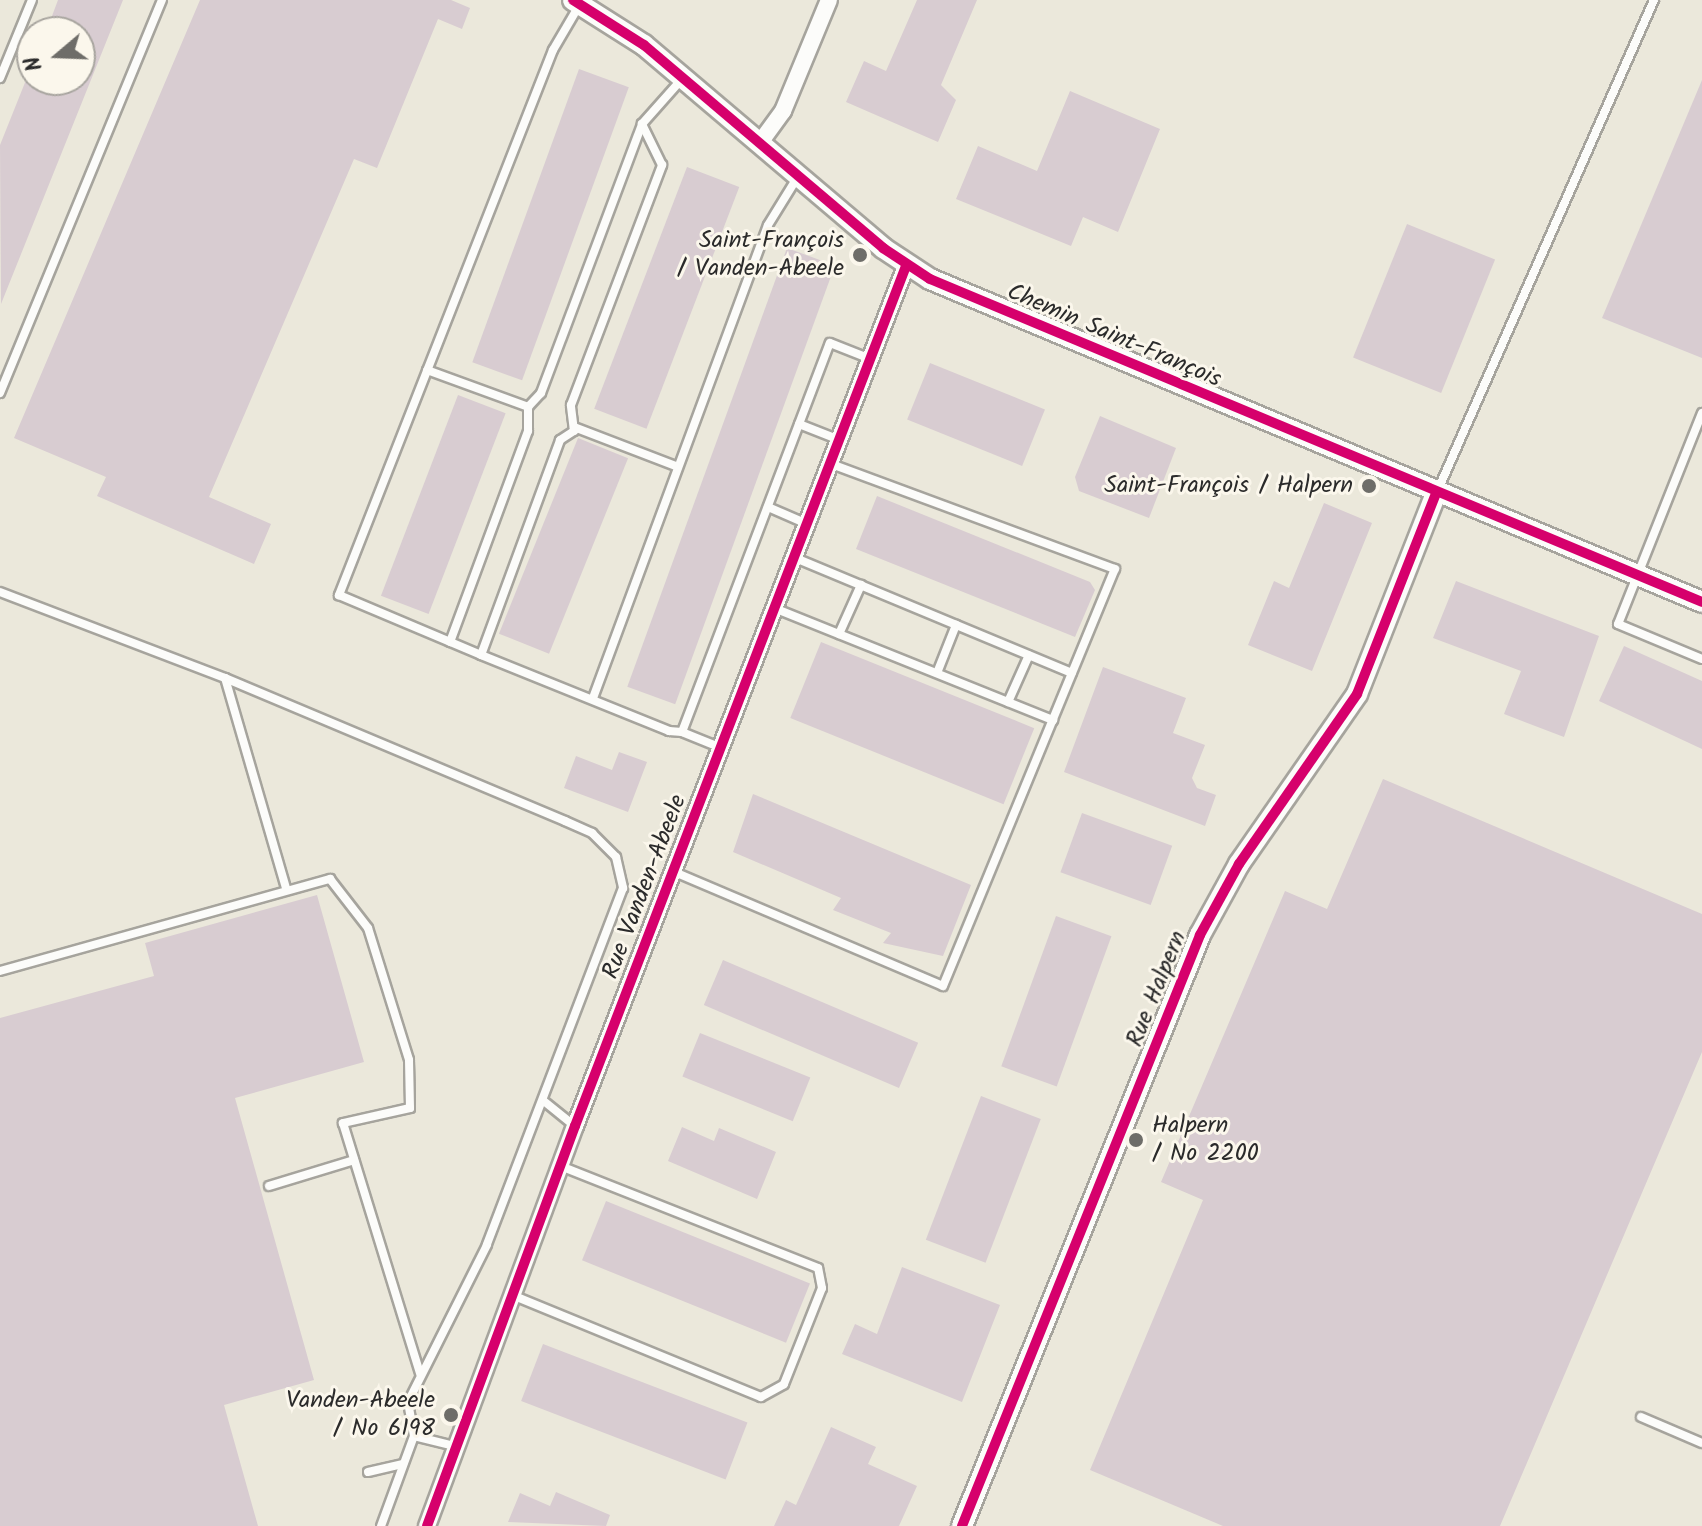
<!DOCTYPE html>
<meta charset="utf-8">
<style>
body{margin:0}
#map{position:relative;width:1702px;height:1526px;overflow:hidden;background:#ebe8db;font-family:Kalam,sans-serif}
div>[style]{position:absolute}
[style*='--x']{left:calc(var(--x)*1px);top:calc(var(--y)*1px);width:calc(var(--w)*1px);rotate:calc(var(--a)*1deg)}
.building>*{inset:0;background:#d8ccd1;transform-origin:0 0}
.roads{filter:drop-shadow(2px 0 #a6a49d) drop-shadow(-2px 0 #a6a49d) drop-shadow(0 2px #a6a49d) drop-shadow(0 -2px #a6a49d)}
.service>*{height:8px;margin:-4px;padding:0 4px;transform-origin:4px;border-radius:4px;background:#fcfcfa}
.minor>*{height:16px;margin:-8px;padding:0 8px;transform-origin:8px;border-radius:8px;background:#fcfcfa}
.tertiary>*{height:20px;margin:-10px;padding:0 10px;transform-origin:10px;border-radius:10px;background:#fcfcfa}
.cycleway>*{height:10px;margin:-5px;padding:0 5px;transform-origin:5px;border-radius:5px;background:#d6006c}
.dots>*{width:22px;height:22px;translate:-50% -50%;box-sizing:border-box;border:4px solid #fbf7ec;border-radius:50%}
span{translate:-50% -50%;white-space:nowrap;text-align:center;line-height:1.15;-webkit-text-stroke:6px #fbf7ec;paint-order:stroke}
.poi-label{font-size:24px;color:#2b2b2b}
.right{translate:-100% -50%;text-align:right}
.left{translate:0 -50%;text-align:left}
.street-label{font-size:24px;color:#2b2b2b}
.north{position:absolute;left:16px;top:16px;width:80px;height:80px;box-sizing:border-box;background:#fbf7ec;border:2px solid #a8a59f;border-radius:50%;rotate:251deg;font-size:22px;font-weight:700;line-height:32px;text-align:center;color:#2b2b2b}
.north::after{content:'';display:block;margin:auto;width:28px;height:36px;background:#6e6d69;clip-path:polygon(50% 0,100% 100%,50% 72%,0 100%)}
</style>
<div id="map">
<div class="building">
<div style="clip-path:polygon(58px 0,123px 0,1px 304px,0 145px,26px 80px,80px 80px,80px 32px,46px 32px)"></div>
<div style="clip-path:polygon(200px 0,451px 0,470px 8px,462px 29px,438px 19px,377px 168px,354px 159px,209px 497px,271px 524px,254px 564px,97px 496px,106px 477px,14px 438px)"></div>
<div style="clip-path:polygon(917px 0,977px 0,941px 85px,956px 100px,938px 142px,846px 102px,864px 61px,886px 71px)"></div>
<div style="left:579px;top:69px;width:53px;height:312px;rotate:20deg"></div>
<div style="clip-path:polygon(1702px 80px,1702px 358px,1602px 318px)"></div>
<div style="clip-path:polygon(1070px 91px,1160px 129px,1118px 232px,1083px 217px,1071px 246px,956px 199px,978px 146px,1037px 171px)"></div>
<div style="left:687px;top:167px;width:56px;height:259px;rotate:21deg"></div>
<div style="left:1407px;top:224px;width:95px;height:144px;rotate:22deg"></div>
<div style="left:787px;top:248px;width:51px;height:467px;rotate:20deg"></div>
<div style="left:930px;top:363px;width:124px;height:61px;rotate:22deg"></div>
<div style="left:458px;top:395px;width:51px;height:215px;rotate:21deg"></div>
<div style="clip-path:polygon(1100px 416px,1176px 448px,1149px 518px,1079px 491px,1075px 477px)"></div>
<div style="left:578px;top:438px;width:54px;height:211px;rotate:22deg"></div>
<div style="clip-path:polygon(877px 496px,1090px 582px,1095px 590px,1075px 637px,856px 549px)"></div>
<div style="clip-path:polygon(1324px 503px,1372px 523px,1312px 671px,1248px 645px,1274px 581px,1289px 588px)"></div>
<div style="clip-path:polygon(1456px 581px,1599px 636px,1564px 737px,1504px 714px,1521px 671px,1433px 638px)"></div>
<div style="left:821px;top:642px;width:230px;height:82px;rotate:22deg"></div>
<div style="clip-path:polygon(1624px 646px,1702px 681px,1702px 749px,1599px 701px)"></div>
<div style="clip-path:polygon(1103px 667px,1186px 698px,1173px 733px,1205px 745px,1192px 778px,1197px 788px,1216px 795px,1205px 826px,1064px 772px)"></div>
<div style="clip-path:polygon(619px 752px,647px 762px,628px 812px,564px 788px,576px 756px,612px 770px)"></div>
<div style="clip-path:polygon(1383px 779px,1702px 914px,1702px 1052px,1500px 1526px,1223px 1526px,1090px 1470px,1203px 1200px,1161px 1182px,1285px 891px,1327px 909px)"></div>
<div style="clip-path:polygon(753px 794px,971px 885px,943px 956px,883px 943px,891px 933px,833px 910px,841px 898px,733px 852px)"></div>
<div style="left:1082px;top:813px;width:96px;height:63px;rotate:20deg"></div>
<div style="clip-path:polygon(317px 895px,364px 1062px,235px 1098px,314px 1380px,224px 1405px,258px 1526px,0 1526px,0 1018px,154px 976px,145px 943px)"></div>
<div style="left:1056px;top:916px;width:59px;height:160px;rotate:20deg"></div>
<div style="left:723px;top:960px;width:212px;height:49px;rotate:23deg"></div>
<div style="left:700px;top:1033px;width:119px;height:47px;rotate:22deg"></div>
<div style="left:981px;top:1096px;width:64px;height:154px;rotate:21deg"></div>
<div style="clip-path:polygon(682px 1127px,714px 1141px,719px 1128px,776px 1152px,757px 1199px,668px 1161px)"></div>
<div style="left:606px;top:1201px;width:220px;height:64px;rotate:22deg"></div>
<div style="clip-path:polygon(902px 1267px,1000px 1305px,962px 1402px,842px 1354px,855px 1324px,877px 1334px)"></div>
<div style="left:543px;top:1344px;width:219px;height:61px;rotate:21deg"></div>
<div style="clip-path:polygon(831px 1427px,876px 1447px,868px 1464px,917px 1486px,899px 1526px,774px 1526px,786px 1500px,796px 1505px)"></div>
<div style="clip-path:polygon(556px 1492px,610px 1515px,606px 1526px,508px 1522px,520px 1493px,550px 1506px)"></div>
</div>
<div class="roads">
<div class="service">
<div style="--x:580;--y:4;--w:53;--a:120.4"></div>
<div style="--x:553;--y:50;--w:586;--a:111.44"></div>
<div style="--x:339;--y:595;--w:154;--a:22.9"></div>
<div style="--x:481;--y:655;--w:229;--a:-69.8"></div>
<div style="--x:560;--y:440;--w:17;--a:-33"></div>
<div style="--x:574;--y:431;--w:26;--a:-97"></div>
<div style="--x:571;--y:405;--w:257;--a:-69.2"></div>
<div style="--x:662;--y:165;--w:46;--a:-116"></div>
<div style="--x:0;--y:78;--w:84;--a:-67.7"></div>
<div style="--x:427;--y:370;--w:108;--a:20.1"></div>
<div style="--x:0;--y:393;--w:425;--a:-67.6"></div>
<div style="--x:1702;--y:413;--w:227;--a:111.7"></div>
<div style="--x:1618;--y:624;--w:91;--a:22.6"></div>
<div style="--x:799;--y:424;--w:41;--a:21.5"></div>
<div style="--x:574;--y:427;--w:111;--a:21"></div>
<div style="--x:1437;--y:492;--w:538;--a:-66.2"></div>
<div style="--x:768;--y:507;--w:40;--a:23.4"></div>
<div style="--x:793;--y:557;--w:302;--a:22.6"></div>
<div style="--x:0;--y:592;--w:241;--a:20.9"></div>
<div style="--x:225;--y:678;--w:369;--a:22.8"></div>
<div style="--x:565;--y:821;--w:30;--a:24"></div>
<div style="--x:592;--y:833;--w:34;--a:45"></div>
<div style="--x:616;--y:857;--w:32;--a:77"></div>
<div style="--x:623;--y:888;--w:382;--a:110.9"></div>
<div style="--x:487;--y:1245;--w:176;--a:116.7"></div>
<div style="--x:408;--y:1402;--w:35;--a:80"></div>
<div style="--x:414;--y:1436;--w:96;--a:110.1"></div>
<div style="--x:774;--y:608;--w:301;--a:21.9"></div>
<div style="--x:839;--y:634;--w:54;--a:-65.8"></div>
<div style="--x:450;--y:642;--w:225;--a:-69.7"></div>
<div style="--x:528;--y:431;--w:24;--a:-90"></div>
<div style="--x:528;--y:407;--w:19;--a:-47"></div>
<div style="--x:541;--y:393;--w:287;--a:-69.4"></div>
<div style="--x:642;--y:124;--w:59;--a:-48.4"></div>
<div style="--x:481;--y:655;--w:203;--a:22"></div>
<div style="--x:669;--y:731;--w:13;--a:4"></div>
<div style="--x:937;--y:673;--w:52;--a:-68.4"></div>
<div style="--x:225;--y:678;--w:219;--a:73.8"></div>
<div style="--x:593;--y:698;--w:504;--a:-69.7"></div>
<div style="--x:768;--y:225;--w:55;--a:-58.3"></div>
<div style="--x:1008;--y:702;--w:51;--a:-65.9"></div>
<div style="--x:719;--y:747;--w:40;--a:-158"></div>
<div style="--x:682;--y:732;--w:416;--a:-69.2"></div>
<div style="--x:830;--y:343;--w:41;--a:21.5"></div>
<div style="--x:672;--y:871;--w:294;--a:23"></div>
<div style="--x:943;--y:986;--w:451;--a:-67.6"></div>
<div style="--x:1115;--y:569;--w:305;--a:-159.7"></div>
<div style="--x:0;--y:971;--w:343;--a:-15.6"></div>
<div style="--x:330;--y:879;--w:62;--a:52.2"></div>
<div style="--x:368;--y:928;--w:138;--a:72.7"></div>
<div style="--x:409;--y:1060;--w:48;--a:88.8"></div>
<div style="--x:410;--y:1108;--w:69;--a:167.4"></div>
<div style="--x:343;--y:1123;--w:263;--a:72.9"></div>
<div style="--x:545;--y:1102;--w:38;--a:39"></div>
<div style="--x:269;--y:1186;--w:89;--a:-17"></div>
<div style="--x:512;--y:1295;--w:269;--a:22.3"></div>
<div style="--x:761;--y:1397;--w:26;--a:-29"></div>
<div style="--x:784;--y:1384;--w:103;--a:-68.4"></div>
<div style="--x:822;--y:1288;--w:20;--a:-101"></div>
<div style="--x:818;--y:1268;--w:277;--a:-158.4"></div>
<div style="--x:1641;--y:1417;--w:66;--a:23.1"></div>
<div style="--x:414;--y:1436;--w:41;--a:14"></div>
<div style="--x:368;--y:1472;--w:36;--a:-13"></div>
</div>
<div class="minor">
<div style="--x:759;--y:144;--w:41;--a:-54"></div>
<div style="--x:783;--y:111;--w:120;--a:-67.5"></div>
<div style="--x:427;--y:1526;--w:427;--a:-69.7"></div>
<div style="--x:575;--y:1126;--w:921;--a:-68.95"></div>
</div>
<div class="tertiary">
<div style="--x:573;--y:0;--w:84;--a:32.4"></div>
<div style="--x:644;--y:45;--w:314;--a:40.3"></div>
<div style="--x:883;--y:248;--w:56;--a:33.4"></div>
<div style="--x:930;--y:279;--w:837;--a:22.7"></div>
<div style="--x:962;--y:1526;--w:637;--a:-68.06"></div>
<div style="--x:1200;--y:935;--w:81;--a:-61.2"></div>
<div style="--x:1239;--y:864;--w:207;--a:-55.2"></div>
<div style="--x:1357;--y:694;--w:216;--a:-68.5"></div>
</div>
</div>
<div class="cycleway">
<div style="--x:573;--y:0;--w:84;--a:32.4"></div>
<div style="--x:644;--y:45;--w:314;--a:40.3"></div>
<div style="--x:883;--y:248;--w:56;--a:33.4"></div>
<div style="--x:930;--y:279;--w:837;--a:22.7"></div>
<div style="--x:427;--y:1526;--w:427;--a:-69.7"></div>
<div style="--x:575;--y:1126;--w:921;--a:-68.95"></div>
<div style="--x:962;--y:1526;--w:637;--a:-68.06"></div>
<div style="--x:1200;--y:935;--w:81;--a:-61.2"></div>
<div style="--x:1239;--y:864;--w:207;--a:-55.2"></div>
<div style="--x:1357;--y:694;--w:216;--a:-68.5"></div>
</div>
<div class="dots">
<div style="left:860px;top:255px;background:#6e6d69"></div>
<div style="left:1369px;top:486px;background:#6e6d69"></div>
<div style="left:1136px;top:1140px;background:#6e6d69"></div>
<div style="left:451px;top:1415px;background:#6e6d69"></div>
</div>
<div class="poi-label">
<span class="right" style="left:844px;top:255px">Saint-François<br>/ Vanden-Abeele</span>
<span class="right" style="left:1353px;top:486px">Saint-François / Halpern</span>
<span class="left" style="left:1152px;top:1140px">Halpern<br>/ No 2200</span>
<span class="right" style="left:435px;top:1415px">Vanden-Abeele<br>/ No 6198</span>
</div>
<div class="street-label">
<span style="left:1114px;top:336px;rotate:23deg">Chemin Saint-François</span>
<span style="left:645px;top:887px;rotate:-69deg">Rue Vanden-Abeele</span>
<span style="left:1157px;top:989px;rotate:-68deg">Rue Halpern</span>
</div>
<div class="north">N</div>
</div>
